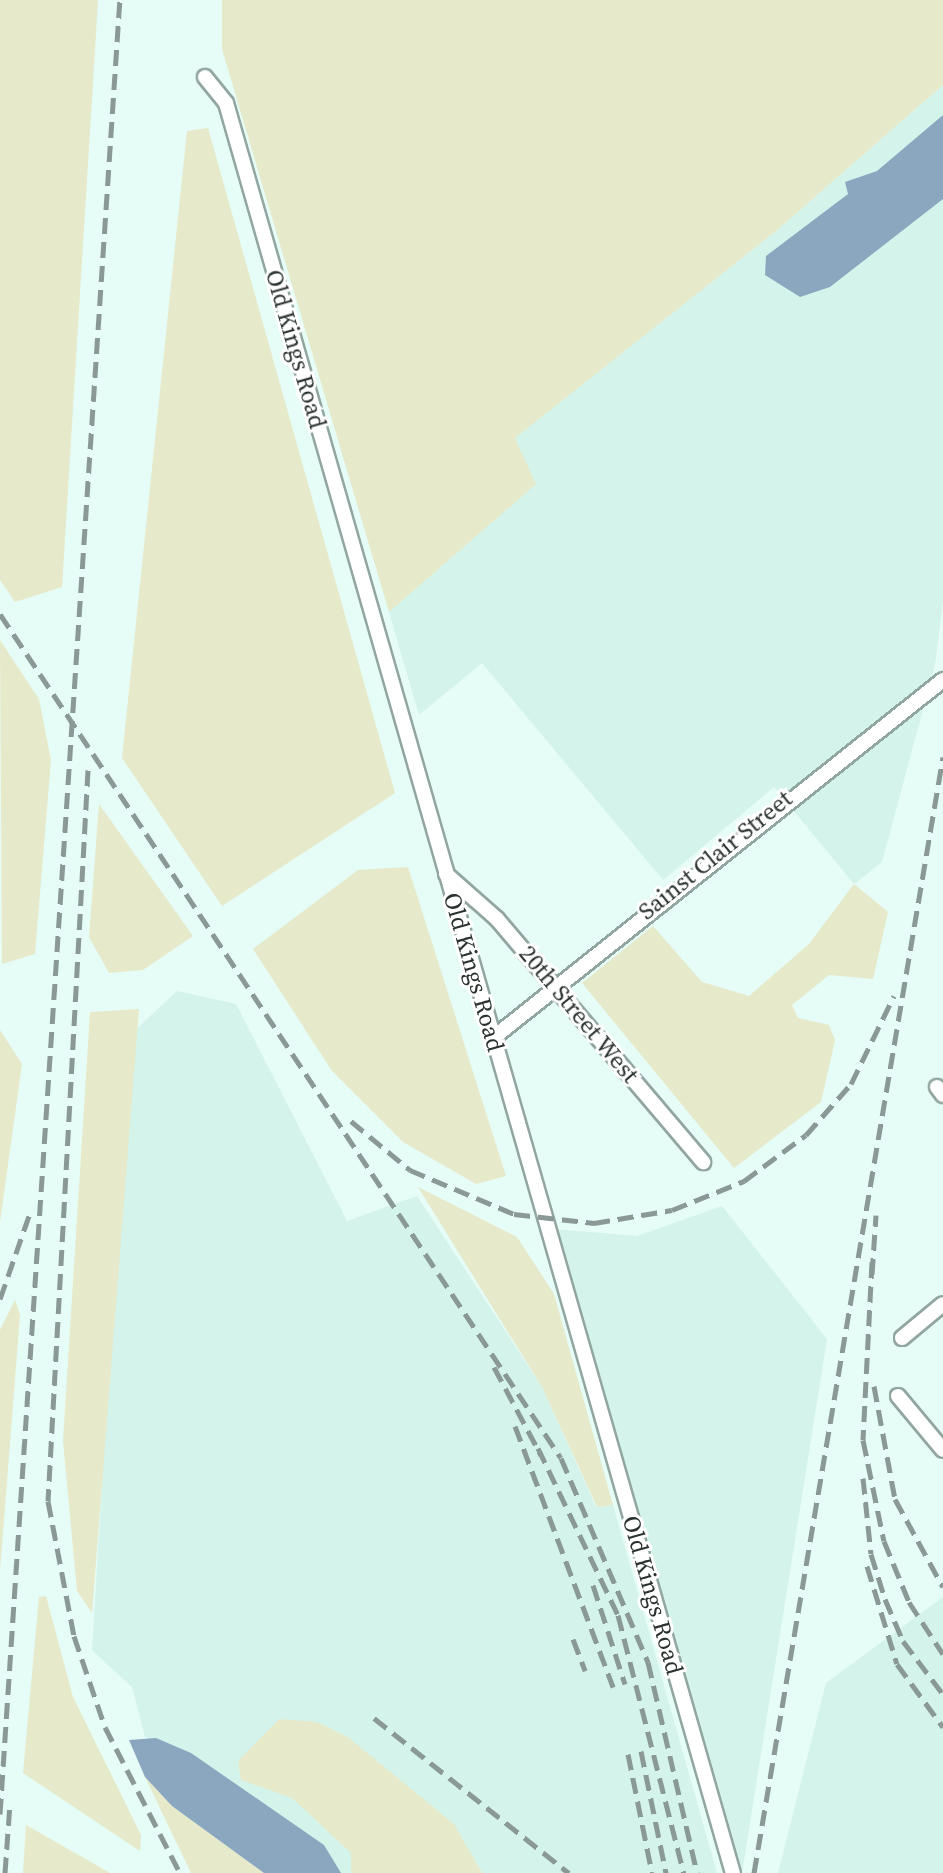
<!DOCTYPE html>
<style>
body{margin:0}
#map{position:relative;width:943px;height:1873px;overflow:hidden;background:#e6fcf6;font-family:"Source Serif 4",serif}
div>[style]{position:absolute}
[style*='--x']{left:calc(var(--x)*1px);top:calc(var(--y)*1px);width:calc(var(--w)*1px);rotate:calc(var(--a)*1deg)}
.built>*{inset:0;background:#d4f3eb}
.green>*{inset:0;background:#e6e9ca}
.water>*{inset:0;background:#8ba7c0}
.roads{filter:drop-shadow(2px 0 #92a6a1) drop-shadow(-2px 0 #92a6a1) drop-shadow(0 2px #92a6a1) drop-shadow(0 -2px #92a6a1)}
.minor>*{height:14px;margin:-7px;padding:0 7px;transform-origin:7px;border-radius:7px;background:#fff}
.rail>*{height:5px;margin-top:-2.5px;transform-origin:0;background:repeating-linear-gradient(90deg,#8a9995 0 16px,transparent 0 24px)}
span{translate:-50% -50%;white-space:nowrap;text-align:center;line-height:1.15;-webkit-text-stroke:6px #fff;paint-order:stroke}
.street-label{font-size:24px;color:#2a3230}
</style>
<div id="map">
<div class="built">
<div style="clip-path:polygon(943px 85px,943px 601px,935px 665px,882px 862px,854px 884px,774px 787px,663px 880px,482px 663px,419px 715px,389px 612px,535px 484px,514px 438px,776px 231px)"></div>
<div style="clip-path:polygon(177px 991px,236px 1004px,347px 1221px,417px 1196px,542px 1387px,596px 1507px,613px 1505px,717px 1873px,333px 1873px,145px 1737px,132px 1687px,92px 1650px,129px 1036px)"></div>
<div style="clip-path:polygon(722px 1206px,827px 1339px,742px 1873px,555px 1229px,637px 1236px)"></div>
<div style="clip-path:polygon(943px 1597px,943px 1873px,778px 1873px,826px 1683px)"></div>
</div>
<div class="green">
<div style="clip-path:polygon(0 0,98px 0,62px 587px,15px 602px,0 580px)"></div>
<div style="clip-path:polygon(222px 0,943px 0,943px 85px,776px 231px,515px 438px,536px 484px,389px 612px,222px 49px)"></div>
<div style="clip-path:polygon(208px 128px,395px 793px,222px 906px,122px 758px,187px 131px)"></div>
<div style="clip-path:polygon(0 640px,39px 699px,51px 760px,35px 954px,2px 964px)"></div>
<div style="clip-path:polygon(99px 804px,193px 936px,143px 970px,109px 973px,89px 937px)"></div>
<div style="clip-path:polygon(408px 867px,506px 1176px,476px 1184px,403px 1142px,332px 1071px,253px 949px,358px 870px)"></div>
<div style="clip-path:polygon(854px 884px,888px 912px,873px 979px,829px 975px,792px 1005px,798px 1018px,829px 1025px,835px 1040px,821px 1102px,734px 1168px,582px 983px,653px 926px,702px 982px,749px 996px,809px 944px)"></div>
<div style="clip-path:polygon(139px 1009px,92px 1613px,77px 1591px,63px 1441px,90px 1012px)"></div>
<div style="clip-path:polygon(0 1030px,22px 1064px,0 1222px)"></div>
<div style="clip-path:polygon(418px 1187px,517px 1237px,554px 1294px,613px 1505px,597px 1507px,542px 1387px)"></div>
<div style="clip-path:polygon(15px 1300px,20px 1315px,0 1571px,0 1330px)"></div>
<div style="clip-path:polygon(46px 1596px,73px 1697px,141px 1835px,140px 1851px,23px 1773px,39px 1597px)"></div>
<div style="clip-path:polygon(279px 1719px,317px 1722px,349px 1738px,454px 1824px,482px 1873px,351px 1873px,351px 1853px,292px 1798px,241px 1780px,238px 1761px)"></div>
<div style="clip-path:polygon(145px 1777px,172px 1806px,264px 1873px,191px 1873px)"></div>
<div style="clip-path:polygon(26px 1825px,110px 1873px,23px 1873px)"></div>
</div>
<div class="water">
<div style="clip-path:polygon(943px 115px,943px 199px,830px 287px,800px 297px,765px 275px,766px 256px,848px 194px,845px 182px,877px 171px)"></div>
<div style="clip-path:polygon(156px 1738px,191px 1753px,324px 1845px,341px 1873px,264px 1873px,172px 1806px,145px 1777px,129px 1740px)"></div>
</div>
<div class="roads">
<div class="minor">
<div style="--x:205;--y:77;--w:33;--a:51"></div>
<div style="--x:226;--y:103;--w:1841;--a:74.02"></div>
<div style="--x:446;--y:874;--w:68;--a:41.4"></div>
<div style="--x:497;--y:919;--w:319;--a:49.7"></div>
<div style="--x:493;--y:1038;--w:575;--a:-38.5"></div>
<div style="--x:937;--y:1087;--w:10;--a:53"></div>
<div style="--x:902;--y:1338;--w:53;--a:-39.7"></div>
<div style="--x:898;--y:1396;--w:70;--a:50.2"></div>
</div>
</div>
<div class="rail">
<div style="--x:0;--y:614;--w:1013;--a:56.39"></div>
<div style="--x:561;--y:1458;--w:222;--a:66.9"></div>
<div style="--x:648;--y:1662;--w:217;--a:76.9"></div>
<div style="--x:88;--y:770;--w:732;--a:93.13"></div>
<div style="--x:48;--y:1501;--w:137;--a:79.1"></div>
<div style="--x:74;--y:1636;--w:96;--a:71.2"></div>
<div style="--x:105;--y:1727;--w:164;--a:62.8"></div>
<div style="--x:351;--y:1121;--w:77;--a:39.7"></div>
<div style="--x:410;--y:1170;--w:113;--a:22.9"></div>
<div style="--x:514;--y:1214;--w:81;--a:6.4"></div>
<div style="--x:594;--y:1223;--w:79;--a:-9.5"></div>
<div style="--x:672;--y:1210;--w:78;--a:-21.9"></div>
<div style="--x:744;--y:1181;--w:77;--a:-36.6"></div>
<div style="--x:806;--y:1135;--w:68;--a:-48.6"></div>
<div style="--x:851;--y:1084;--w:98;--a:-64"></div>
<div style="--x:872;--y:1262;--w:178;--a:92.9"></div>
<div style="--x:863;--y:1440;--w:103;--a:78.3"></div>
<div style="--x:884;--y:1541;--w:66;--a:67.7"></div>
<div style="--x:909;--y:1602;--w:62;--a:56.8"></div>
<div style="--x:872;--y:1274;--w:59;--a:-86.1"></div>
<div style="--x:0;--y:1299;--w:91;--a:-70.8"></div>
<div style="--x:494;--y:1367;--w:100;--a:61.9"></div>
<div style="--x:874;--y:1386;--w:115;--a:79.5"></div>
<div style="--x:895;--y:1499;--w:100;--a:61.4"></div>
<div style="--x:515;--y:1426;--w:279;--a:69.4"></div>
<div style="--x:538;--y:1448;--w:185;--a:64.4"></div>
<div style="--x:618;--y:1615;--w:266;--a:75.7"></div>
<div style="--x:863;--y:1478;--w:76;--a:84"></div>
<div style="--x:871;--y:1554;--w:47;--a:72.7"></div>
<div style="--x:885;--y:1599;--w:46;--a:66.8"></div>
<div style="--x:903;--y:1641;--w:66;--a:53"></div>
<div style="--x:867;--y:1566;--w:102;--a:73"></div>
<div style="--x:897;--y:1664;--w:78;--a:53.9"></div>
<div style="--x:593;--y:1585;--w:104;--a:72.1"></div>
<div style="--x:573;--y:1639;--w:34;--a:69"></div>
<div style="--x:374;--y:1718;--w:249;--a:38.5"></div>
<div style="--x:641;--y:1751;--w:125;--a:78.4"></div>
<div style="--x:628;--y:1754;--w:121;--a:78.6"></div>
<div style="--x:0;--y:1814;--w:1818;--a:-86.22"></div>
<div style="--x:5;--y:1873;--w:70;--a:-85.9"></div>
<div style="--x:754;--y:1873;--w:1132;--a:-80.39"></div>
</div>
<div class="street-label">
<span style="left:296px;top:349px;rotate:74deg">Old Kings Road</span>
<span style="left:715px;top:855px;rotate:-39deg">Sainst Clair Street</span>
<span style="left:474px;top:972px;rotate:74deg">Old Kings Road</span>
<span style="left:579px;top:1014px;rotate:50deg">20th Street West</span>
<span style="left:653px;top:1595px;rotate:74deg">Old Kings Road</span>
</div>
</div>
